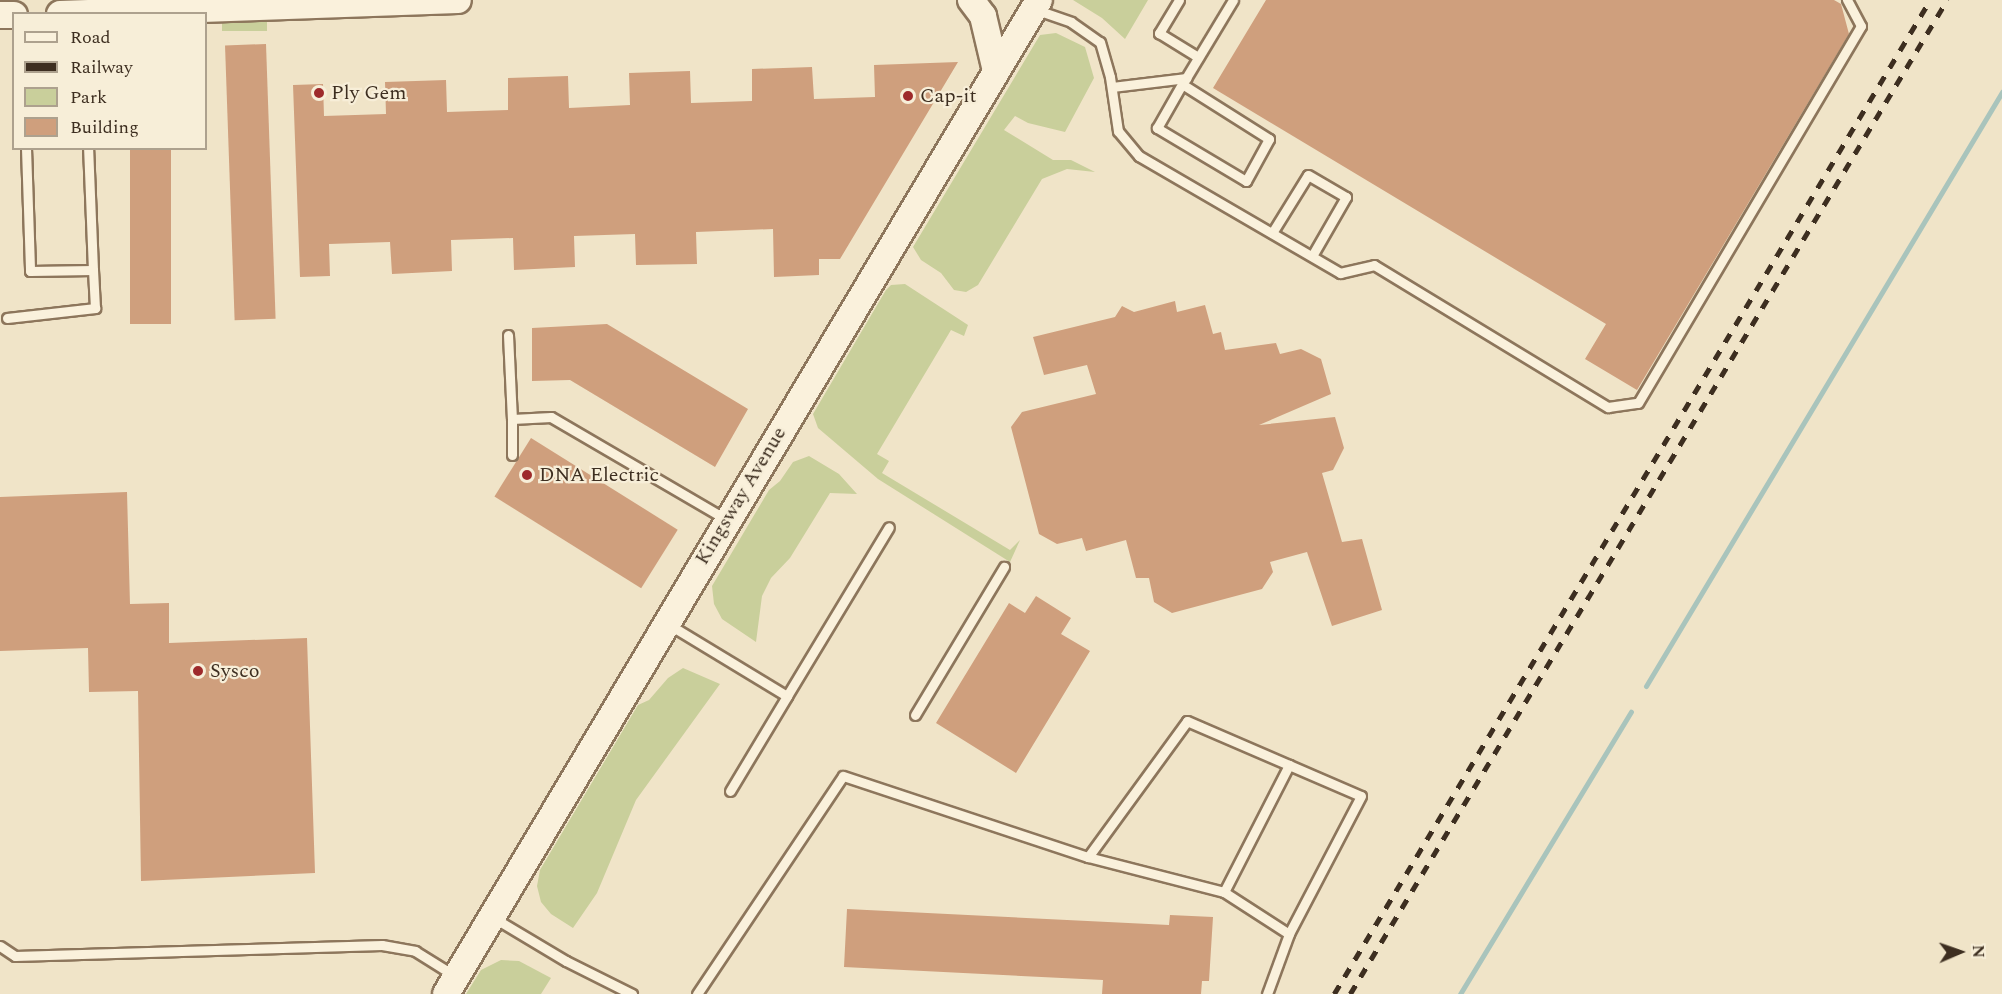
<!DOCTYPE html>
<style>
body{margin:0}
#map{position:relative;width:2002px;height:994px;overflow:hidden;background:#f0e4c8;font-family:Spectral,serif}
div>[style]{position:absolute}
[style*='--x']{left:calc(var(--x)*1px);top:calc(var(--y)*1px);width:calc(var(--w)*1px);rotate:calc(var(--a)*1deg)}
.green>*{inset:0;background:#c9cf9b;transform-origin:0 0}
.stream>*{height:5px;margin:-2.5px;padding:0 2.5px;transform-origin:2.5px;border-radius:2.5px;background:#a9c4bc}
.building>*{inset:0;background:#cf9f7d;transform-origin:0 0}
.roads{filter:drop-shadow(2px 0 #8d765c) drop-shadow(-2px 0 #8d765c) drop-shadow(0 2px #8d765c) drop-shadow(0 -2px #8d765c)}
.lane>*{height:9px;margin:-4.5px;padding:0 4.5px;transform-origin:4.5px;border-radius:4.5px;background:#faf1dc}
.secondary>*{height:26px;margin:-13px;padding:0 13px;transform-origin:13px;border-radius:13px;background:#faf1dc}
.rail>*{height:4.5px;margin-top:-2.25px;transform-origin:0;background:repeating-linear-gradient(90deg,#3d2e20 0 10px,transparent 0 20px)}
.dots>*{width:16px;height:16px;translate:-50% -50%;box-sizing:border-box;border:3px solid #f7eed8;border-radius:50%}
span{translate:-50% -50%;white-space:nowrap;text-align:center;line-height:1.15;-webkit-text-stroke:4.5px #f7eed8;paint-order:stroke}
.poi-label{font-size:20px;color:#3d2e20}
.left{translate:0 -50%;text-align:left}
.street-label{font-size:20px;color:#3d2e20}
.legend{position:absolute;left:12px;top:12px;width:195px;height:138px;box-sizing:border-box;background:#f7eed8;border:2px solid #ada18e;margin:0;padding:8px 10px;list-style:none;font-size:18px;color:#3d2e20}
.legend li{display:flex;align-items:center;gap:12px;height:30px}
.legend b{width:30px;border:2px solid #ada18e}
.north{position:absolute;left:1930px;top:922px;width:60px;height:60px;-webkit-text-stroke:4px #f7eed8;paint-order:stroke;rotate:88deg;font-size:16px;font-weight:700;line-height:24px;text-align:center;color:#3d2e20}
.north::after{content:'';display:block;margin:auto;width:21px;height:27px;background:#3d2e20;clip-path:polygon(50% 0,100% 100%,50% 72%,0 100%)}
</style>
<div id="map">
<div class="green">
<div style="clip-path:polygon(1073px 0,1148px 0,1125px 39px,1102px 18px)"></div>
<div style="left:267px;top:20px;width:11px;height:45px;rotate:90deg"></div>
<div style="clip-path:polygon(1056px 33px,1085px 47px,1094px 78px,1065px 132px,1028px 123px,1015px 116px,1004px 130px,1053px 160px,1071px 160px,1095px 172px,1067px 169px,1042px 179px,978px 285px,966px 292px,954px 290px,941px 273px,921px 260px,913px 247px,1040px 35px)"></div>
<div style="clip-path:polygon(905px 284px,968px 325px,964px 336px,951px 330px,877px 454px,889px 461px,882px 473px,1010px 550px,1020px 540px,1010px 562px,878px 479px,818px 428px,813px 414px,886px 290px,891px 285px)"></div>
<div style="clip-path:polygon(809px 456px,839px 474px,857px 494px,830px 493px,790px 558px,771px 578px,762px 596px,756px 642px,722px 619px,714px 604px,712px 586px,769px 490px,780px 481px,793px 462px)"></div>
<div style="clip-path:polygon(683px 668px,720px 684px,636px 800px,597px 893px,573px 928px,551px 914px,541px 902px,537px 886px,540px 870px,638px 705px,649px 700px,668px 678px)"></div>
<div style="clip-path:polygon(501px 960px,519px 961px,551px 978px,541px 994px,466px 994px,481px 970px)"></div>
</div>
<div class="stream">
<div style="--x:1646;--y:686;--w:693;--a:-59.06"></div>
<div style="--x:1460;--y:994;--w:330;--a:-58.8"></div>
</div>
<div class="building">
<div style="clip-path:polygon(1266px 0,1834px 0,1841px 4px,1849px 34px,1637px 390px,1585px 359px,1606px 324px,1213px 88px)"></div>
<div style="left:266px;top:44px;width:275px;height:41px;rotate:88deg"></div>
<div style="clip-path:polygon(958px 62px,840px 259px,819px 259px,819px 275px,774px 277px,773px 229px,696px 232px,697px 264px,636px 265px,635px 234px,574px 236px,575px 267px,514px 270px,513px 238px,451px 240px,452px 271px,392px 274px,390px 242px,329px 244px,330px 276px,300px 277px,293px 85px,323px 84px,324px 116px,386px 114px,385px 82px,446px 80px,447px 112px,508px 110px,508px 78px,568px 76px,569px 108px,630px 105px,629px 73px,690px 71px,691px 103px,752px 101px,752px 69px,812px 67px,814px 99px,875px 97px,874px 65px)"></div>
<div style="left:130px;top:148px;width:41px;height:176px"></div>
<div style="clip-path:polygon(1175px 301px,1177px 312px,1205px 305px,1213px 334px,1221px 332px,1225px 350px,1276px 343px,1280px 354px,1301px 349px,1321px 359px,1331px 394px,1259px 425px,1335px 417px,1344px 448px,1333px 470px,1322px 473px,1342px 542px,1362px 539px,1382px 610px,1332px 626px,1307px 552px,1270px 562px,1273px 572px,1262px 589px,1172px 613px,1154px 602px,1149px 578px,1136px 578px,1126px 540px,1086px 551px,1082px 538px,1057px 544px,1039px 534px,1011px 427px,1022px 412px,1096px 394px,1087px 365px,1044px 375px,1033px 337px,1115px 317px,1122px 306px,1134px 312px)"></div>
<div style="clip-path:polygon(607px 324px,748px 409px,715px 467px,570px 380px,532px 381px,532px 328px)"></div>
<div style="left:531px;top:438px;width:173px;height:69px;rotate:32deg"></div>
<div style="clip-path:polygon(127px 492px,130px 604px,169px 603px,169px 643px,307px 638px,315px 873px,141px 881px,138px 691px,89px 692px,88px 648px,0 651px,0 497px)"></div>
<div style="clip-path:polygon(1036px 596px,1071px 618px,1061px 634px,1090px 651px,1016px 773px,936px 723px,1009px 603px,1025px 613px)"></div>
<div style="clip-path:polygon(847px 909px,1169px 925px,1170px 915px,1213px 917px,1209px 981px,1202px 981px,1201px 994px,1102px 994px,1103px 980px,844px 967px)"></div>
</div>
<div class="roads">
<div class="lane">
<div style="--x:1179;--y:0;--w:39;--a:121"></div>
<div style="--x:1159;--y:33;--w:46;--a:31.6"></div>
<div style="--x:1037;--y:10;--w:36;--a:19"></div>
<div style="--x:1071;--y:22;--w:35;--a:35"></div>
<div style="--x:1100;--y:42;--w:36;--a:74"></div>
<div style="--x:1110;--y:77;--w:55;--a:81.6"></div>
<div style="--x:1118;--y:131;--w:33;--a:50"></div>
<div style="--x:1139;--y:156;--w:233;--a:30.2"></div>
<div style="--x:1340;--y:273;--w:35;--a:-13"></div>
<div style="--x:1374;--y:265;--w:274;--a:31.3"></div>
<div style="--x:1608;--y:407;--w:30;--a:-8"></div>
<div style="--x:1638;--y:403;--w:438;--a:-59.4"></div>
<div style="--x:1861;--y:26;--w:30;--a:-118"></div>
<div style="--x:1182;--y:84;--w:103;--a:32.3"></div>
<div style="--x:1269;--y:139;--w:48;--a:118.7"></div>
<div style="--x:1246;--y:181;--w:104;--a:-149.2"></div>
<div style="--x:1157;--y:128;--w:51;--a:-60.4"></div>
<div style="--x:1182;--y:84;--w:7;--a:-56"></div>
<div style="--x:1112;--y:87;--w:75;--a:-6.9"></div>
<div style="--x:1186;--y:78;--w:91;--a:-58.9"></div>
<div style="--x:26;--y:148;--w:123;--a:88.1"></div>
<div style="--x:30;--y:271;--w:63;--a:-0.9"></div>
<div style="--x:93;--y:270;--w:122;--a:-92.3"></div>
<div style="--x:1272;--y:233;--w:68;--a:-58.2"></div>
<div style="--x:1308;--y:175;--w:44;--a:30.1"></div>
<div style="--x:1346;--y:197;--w:68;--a:120"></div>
<div style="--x:7;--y:318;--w:89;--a:-6.5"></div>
<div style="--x:95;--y:308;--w:38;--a:-93"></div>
<div style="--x:508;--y:335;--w:84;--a:87.3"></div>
<div style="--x:512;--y:419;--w:39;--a:-3"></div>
<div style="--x:551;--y:417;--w:204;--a:30.3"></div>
<div style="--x:512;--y:419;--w:36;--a:90"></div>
<div style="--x:668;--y:624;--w:139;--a:31.2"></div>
<div style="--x:787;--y:696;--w:197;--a:-58.9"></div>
<div style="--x:915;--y:715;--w:173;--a:-59"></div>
<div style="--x:730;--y:791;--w:111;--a:-59"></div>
<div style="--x:1088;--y:857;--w:140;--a:14.4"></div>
<div style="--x:1224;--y:892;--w:77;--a:32.9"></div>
<div style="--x:1224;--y:892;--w:143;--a:-62.9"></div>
<div style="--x:494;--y:918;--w:84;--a:30.8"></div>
<div style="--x:566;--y:961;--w:74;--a:26.6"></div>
<div style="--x:0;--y:946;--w:18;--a:34"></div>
<div style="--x:15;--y:956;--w:367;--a:-1.7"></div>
<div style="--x:382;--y:945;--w:34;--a:10"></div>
<div style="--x:415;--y:951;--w:47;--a:32"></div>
<div style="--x:697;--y:994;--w:262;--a:-56.2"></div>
<div style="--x:843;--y:776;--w:258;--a:18.3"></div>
<div style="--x:1088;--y:857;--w:168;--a:-53.9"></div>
<div style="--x:1187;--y:721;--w:189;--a:23.3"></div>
<div style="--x:1361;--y:796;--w:156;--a:117.6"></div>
<div style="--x:1289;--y:934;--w:64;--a:110.1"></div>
</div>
<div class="secondary">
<div style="--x:971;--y:0;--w:20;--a:53"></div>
<div style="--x:983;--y:16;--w:57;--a:76.7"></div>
<div style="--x:60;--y:14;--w:398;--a:-2"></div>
<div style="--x:0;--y:15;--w:14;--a:0"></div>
<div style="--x:446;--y:994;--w:1157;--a:-59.18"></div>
</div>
</div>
<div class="rail">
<div style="--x:1334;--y:994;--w:1159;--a:-59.05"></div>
<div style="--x:1350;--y:994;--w:1160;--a:-59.01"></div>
</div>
<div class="dots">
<div style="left:319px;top:93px;background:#9e2a2b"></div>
<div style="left:908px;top:96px;background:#9e2a2b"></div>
<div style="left:527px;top:475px;background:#9e2a2b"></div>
<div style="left:198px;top:671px;background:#9e2a2b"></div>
</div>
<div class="poi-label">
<span class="left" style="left:331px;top:93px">Ply Gem</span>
<span class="left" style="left:920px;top:96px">Cap-it</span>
<span class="left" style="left:539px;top:475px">DNA Electric</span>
<span class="left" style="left:210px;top:671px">Sysco</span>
</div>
<div class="street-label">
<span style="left:741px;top:496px;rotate:-59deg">Kingsway Avenue</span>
</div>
<ul class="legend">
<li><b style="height:8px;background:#faf1dc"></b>Road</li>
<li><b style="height:8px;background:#3d2e20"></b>Railway</li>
<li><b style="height:16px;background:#c9cf9b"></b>Park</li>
<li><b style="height:16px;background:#cf9f7d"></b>Building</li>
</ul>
<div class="north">N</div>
</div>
